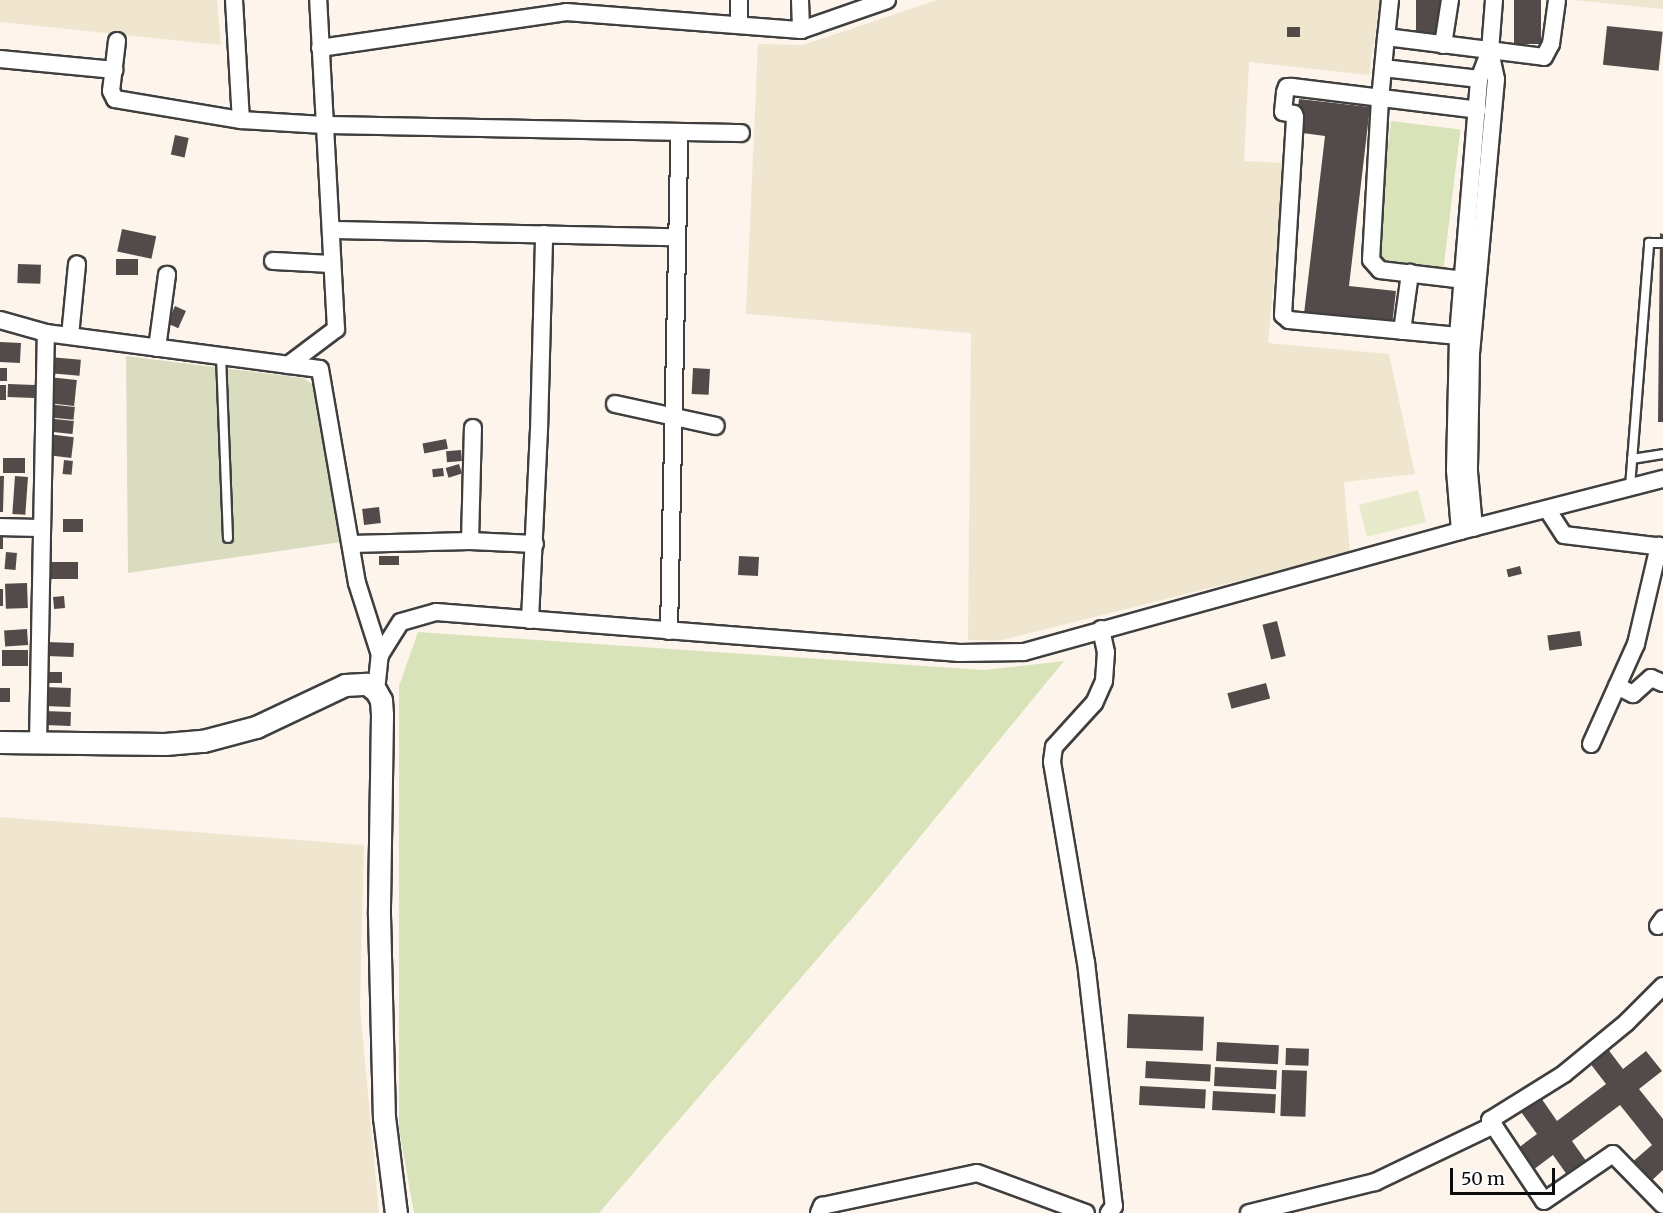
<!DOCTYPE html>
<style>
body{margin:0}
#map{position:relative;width:1663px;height:1213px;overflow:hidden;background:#fdf5ec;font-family:Merriweather,serif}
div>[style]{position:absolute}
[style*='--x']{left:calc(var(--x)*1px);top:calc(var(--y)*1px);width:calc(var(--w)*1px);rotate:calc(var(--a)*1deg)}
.farmland>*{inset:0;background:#f0e5cf}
.green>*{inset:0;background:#d9e3ba;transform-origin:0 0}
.cemetery>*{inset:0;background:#dadcc0}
.pitch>*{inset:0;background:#e8ebcb;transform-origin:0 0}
.building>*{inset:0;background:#534b49;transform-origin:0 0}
.roads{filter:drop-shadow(2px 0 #3f3f3f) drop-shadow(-2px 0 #3f3f3f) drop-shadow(0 2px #3f3f3f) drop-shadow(0 -2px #3f3f3f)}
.service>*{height:8px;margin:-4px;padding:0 4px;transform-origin:4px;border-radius:4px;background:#fff}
.minor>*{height:16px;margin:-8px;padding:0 8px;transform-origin:8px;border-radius:8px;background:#fff}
.tertiary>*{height:21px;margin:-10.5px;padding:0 10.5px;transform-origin:10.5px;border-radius:10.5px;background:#fff}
span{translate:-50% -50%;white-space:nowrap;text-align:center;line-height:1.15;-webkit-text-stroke:6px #fff;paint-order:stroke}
.scale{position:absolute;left:1450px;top:1168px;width:105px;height:27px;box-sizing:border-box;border:3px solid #0c0c0c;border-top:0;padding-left:8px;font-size:18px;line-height:21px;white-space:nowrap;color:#0c0c0c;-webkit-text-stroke:4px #fff;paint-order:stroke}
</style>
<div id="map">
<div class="farmland">
<div style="clip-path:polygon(0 0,217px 0,221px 45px,0 22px)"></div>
<div style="clip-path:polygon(937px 0,1380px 0,1369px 75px,1249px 62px,1244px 161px,1285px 163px,1268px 343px,1389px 354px,1415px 474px,1344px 482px,1350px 553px,998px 641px,968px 640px,971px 333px,746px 314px,758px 44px,803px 45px)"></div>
<div style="clip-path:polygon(1574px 0,1663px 0,1663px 9px)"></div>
<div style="clip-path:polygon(0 817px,364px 845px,360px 1007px,379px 1213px,0 1213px)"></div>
</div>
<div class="green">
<div style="left:1391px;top:121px;width:70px;height:141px;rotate:7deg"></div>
<div style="clip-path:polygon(418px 632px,984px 670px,1064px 661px,879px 887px,599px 1213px,414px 1213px,399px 1129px,399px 686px)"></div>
</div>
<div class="cemetery">
<div style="clip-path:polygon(126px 356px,303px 378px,318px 388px,341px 542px,128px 573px)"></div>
</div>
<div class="pitch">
<div style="left:1418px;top:490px;width:33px;height:61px;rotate:76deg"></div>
</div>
<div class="building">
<div style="left:1416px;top:0;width:32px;height:36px"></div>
<div style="left:1514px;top:0;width:27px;height:44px"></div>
<div style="left:1607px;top:26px;width:56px;height:39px;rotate:6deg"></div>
<div style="left:1287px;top:27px;width:13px;height:10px"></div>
<div style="clip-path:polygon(1299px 99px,1370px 107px,1349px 286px,1396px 291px,1392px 325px,1304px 314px,1325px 136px,1295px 132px)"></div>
<div style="left:175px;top:135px;width:14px;height:20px;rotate:12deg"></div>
<div style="left:122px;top:229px;width:35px;height:23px;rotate:12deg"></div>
<div style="clip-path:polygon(1660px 233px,1663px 234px,1663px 422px,1658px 422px)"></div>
<div style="left:116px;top:259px;width:22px;height:16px"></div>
<div style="left:18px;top:264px;width:23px;height:19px;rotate:2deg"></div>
<div style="left:175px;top:306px;width:12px;height:19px;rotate:24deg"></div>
<div style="left:0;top:342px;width:21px;height:20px;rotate:3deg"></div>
<div style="left:49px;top:357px;width:32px;height:16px;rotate:5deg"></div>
<div style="left:0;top:368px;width:7px;height:13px"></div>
<div style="left:693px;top:368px;width:17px;height:26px;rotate:3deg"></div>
<div style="left:48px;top:377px;width:29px;height:26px;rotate:6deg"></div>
<div style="left:8px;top:384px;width:27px;height:13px;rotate:2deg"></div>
<div style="left:0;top:385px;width:6px;height:15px"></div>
<div style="left:47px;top:404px;width:28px;height:13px;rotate:6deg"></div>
<div style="left:45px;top:418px;width:29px;height:13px;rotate:6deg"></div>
<div style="left:48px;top:434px;width:26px;height:21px;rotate:7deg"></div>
<div style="left:446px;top:439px;width:10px;height:24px;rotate:79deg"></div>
<div style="left:461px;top:450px;width:11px;height:15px;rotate:85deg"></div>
<div style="left:3px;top:458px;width:22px;height:15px"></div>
<div style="left:64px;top:460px;width:9px;height:14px;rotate:6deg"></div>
<div style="left:459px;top:464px;width:10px;height:14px;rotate:73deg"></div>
<div style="left:443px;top:468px;width:8px;height:11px;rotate:83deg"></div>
<div style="clip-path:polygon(0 476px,4px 476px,3px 512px,0 512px)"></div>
<div style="left:15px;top:476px;width:13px;height:38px;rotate:4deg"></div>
<div style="left:379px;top:507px;width:16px;height:17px;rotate:83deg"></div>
<div style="left:83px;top:519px;width:13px;height:20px;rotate:90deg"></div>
<div style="left:0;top:532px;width:3px;height:17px"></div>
<div style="left:6px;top:552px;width:11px;height:17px;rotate:5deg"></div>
<div style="left:379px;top:556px;width:20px;height:9px"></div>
<div style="left:739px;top:556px;width:20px;height:19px;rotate:3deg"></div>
<div style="left:51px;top:562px;width:27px;height:17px"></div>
<div style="left:1520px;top:566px;width:8px;height:14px;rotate:76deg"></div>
<div style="left:27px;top:583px;width:25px;height:22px;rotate:88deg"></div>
<div style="left:0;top:589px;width:3px;height:17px"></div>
<div style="left:64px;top:596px;width:12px;height:11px;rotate:85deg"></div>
<div style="left:1277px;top:621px;width:36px;height:15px;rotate:76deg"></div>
<div style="left:27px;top:629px;width:16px;height:23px;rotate:86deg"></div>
<div style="left:1580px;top:631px;width:15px;height:33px;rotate:82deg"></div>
<div style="left:47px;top:642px;width:27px;height:14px;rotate:2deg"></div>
<div style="left:2px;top:650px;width:26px;height:16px"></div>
<div style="left:45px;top:672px;width:17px;height:11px"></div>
<div style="left:1266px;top:683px;width:16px;height:40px;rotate:75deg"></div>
<div style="left:45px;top:687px;width:26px;height:19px;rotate:2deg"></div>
<div style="left:0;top:688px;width:10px;height:14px"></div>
<div style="left:45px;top:711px;width:26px;height:14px;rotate:2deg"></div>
<div style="left:1128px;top:1014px;width:76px;height:34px;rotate:2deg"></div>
<div style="left:1217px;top:1042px;width:62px;height:19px;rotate:3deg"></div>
<div style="left:1286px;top:1048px;width:23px;height:17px;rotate:2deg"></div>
<div style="clip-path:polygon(1607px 1048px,1623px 1069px,1646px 1051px,1662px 1071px,1639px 1089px,1663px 1119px,1663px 1170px,1648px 1184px,1630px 1164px,1652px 1145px,1620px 1105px,1572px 1141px,1589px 1165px,1570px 1179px,1553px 1155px,1529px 1173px,1514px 1151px,1537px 1134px,1519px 1109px,1539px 1095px,1557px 1121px,1606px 1084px,1589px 1062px)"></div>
<div style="left:1146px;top:1061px;width:65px;height:17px;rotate:3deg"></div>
<div style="left:1215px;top:1067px;width:62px;height:19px;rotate:3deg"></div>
<div style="left:1282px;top:1070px;width:25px;height:46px;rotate:2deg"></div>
<div style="left:1140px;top:1086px;width:66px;height:19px;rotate:3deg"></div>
<div style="left:1213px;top:1091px;width:63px;height:19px;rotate:3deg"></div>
</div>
<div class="roads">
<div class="service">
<div style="--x:221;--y:356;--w:182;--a:87.8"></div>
<div style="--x:1632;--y:459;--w:31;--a:-9"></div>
<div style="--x:1630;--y:487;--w:245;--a:-85.5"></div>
<div style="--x:1649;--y:243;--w:14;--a:0"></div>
</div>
<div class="minor">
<div style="--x:234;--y:0;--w:120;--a:86.7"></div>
<div style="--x:800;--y:0;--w:30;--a:88"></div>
<div style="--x:1390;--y:0;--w:37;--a:96"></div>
<div style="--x:1386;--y:37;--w:159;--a:7.2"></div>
<div style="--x:1544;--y:57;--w:15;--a:-62"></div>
<div style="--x:1551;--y:44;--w:44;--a:-82.2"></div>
<div style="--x:739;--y:25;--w:25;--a:-90"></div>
<div style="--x:1386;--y:37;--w:62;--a:95.5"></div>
<div style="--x:1380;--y:99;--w:161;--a:93.2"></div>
<div style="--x:1371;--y:260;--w:13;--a:48"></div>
<div style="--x:1380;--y:270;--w:85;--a:6.8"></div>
<div style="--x:117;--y:41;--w:50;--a:96.8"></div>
<div style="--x:111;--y:91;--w:9;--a:63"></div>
<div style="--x:115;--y:99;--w:128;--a:9.5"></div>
<div style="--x:241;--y:120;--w:83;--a:3.4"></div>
<div style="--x:324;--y:125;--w:417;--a:1.1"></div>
<div style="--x:1443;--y:45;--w:46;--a:-81.2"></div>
<div style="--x:320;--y:48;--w:249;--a:-8.3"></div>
<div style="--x:566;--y:12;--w:236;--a:4.4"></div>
<div style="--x:801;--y:30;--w:91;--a:-19.2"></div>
<div style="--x:1490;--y:51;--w:51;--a:-85.5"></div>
<div style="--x:0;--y:59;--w:115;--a:5.5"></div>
<div style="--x:1383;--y:68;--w:97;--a:6.5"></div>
<div style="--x:331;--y:230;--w:346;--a:1.2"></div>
<div style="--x:273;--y:261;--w:59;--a:2.9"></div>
<div style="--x:0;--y:320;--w:48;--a:15.8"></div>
<div style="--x:46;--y:333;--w:276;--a:7.5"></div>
<div style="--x:320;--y:369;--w:217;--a:80.2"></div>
<div style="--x:357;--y:583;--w:76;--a:72.3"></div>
<div style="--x:1402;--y:331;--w:59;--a:-82.1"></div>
<div style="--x:70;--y:336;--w:72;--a:-84.4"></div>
<div style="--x:1469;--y:337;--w:181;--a:-174.6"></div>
<div style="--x:1289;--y:320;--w:8;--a:-140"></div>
<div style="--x:1283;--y:315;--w:198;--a:-86.5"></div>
<div style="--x:1295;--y:117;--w:3;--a:-108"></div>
<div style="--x:1294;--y:114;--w:11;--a:-170"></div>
<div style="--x:1283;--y:112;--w:20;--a:-84"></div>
<div style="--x:1285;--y:92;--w:5;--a:-68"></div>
<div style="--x:1287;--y:87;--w:5;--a:0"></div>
<div style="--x:1292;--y:87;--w:187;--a:7"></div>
<div style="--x:157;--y:348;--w:74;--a:-82.2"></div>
<div style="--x:288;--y:365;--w:60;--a:-36.9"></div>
<div style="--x:336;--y:329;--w:329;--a:-93.1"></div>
<div style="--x:615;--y:404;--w:103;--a:12.3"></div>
<div style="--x:1547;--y:509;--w:31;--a:57"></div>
<div style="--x:1564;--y:535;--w:100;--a:6.9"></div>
<div style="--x:0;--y:527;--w:41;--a:1.4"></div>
<div style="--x:1460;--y:531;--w:61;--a:-94.7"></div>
<div style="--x:1455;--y:470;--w:134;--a:-88.7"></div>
<div style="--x:1458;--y:336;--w:258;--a:-85.3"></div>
<div style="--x:1479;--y:79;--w:30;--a:-69"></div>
<div style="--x:1490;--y:51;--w:29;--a:78"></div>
<div style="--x:1496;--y:79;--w:274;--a:95.2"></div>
<div style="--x:1471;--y:352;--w:120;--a:91"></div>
<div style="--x:1469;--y:472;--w:56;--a:84.9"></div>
<div style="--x:470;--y:541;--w:113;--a:-88.5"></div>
<div style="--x:351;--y:544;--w:119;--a:-1.4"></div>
<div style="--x:470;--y:541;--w:65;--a:2.6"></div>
<div style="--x:530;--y:620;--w:189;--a:-87.3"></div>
<div style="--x:539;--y:431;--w:197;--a:-88.5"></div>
<div style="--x:1101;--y:629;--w:24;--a:78"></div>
<div style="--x:1106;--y:652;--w:29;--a:94"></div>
<div style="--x:1104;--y:681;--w:24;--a:114"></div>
<div style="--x:1094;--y:703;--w:59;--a:132.3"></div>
<div style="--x:1054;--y:747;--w:15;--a:98"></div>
<div style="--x:1052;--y:762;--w:203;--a:80.4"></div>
<div style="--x:1086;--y:962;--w:246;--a:83.5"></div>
<div style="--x:1114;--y:1206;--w:9;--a:126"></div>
<div style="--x:669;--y:631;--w:498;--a:-88.8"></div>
<div style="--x:1617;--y:686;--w:18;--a:27"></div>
<div style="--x:1633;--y:694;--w:24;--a:-42"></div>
<div style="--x:1651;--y:678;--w:13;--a:23"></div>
<div style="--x:376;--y:691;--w:36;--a:-84"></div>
<div style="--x:380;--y:655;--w:39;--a:-58"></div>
<div style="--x:401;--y:622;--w:36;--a:-16"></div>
<div style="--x:436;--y:612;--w:525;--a:4.48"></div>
<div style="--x:959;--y:653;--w:65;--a:-0.9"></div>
<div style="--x:1024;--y:652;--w:452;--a:-15.5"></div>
<div style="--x:1460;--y:531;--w:210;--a:-14.4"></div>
<div style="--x:38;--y:743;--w:410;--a:-88.9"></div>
<div style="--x:1591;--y:744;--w:110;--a:-65.8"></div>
<div style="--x:1636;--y:644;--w:101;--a:-76.8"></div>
<div style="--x:1658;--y:926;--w:9;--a:-54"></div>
<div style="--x:1663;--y:986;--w:52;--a:135"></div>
<div style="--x:1626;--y:1023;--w:80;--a:140.6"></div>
<div style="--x:1564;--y:1074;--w:87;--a:148.1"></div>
<div style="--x:1490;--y:1120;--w:97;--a:56.3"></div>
<div style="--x:1544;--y:1201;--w:83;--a:-34.3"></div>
<div style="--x:1613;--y:1154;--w:71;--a:45.6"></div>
<div style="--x:819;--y:1213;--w:8;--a:-67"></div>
<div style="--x:822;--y:1206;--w:158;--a:-12"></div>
<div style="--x:977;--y:1173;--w:116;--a:20.2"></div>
<div style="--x:1249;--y:1213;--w:130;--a:-13.8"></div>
<div style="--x:1375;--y:1182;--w:132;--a:-25.6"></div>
</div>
<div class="tertiary">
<div style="--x:0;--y:742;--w:165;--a:0.7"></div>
<div style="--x:165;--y:744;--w:38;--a:-5"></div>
<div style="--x:203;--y:741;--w:55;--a:-14.8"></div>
<div style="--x:256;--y:727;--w:98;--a:-25.3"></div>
<div style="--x:345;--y:685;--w:22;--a:-3"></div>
<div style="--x:367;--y:684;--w:11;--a:38"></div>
<div style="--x:376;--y:691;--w:10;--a:61"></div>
<div style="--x:381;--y:700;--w:15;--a:86"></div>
<div style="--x:382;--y:715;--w:200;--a:90.9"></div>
<div style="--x:379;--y:915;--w:202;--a:88.6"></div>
<div style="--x:384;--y:1117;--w:97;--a:82.9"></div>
</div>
</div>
<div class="scale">50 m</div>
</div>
